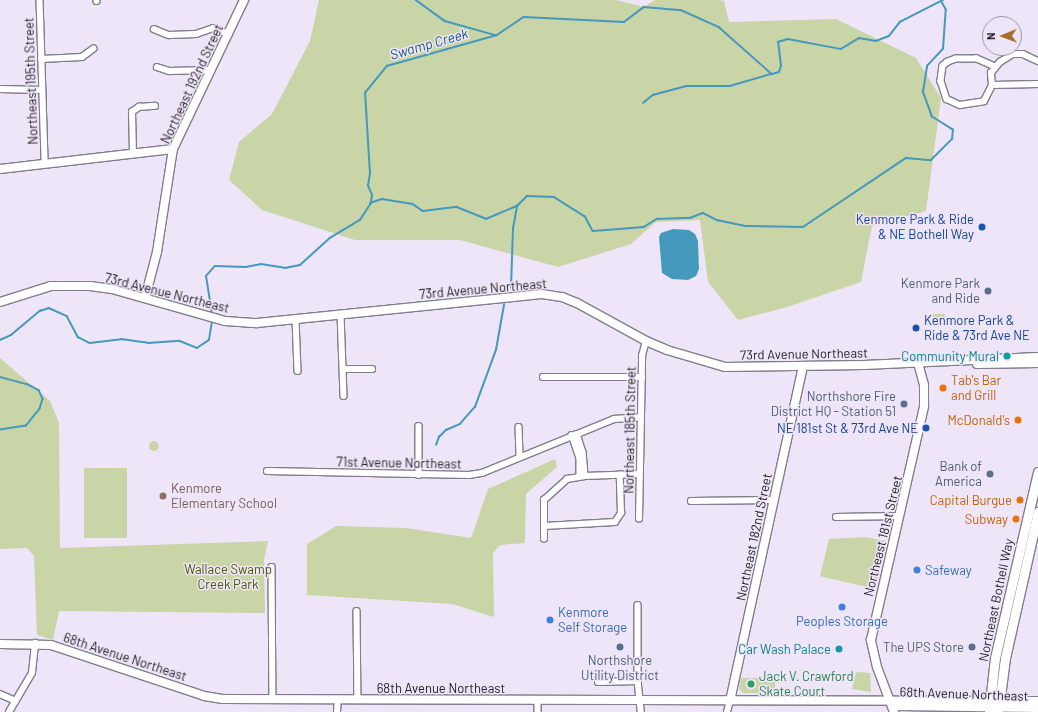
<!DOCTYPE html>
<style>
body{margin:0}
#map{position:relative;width:1038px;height:712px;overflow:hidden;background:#eee6f8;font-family:Barlow,sans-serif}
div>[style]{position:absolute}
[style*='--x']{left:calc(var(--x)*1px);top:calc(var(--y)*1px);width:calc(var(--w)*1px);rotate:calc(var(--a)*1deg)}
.green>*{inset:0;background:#c9d4a7;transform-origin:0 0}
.round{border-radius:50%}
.water>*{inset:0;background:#4499bd}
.stream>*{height:1.5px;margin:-0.75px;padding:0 0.75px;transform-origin:0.75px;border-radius:0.75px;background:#4499bd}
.roads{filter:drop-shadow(1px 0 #827c8c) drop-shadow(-1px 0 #827c8c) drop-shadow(0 1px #827c8c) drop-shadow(0 -1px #827c8c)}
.street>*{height:5.5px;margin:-2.75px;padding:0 2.75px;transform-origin:2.75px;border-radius:2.75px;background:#fff}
.secondary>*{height:8px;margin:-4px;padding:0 4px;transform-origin:4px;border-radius:4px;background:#fff}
.primary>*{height:9px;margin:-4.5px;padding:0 4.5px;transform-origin:4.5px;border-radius:4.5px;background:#fff}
.dots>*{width:11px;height:11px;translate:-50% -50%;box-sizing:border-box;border:2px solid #eee6f8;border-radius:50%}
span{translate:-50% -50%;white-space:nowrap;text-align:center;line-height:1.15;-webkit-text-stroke:3px #eee6f8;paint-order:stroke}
.street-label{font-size:13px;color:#1f1d23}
.transit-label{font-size:13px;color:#164399}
.right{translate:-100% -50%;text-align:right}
.left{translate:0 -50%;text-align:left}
.service-label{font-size:13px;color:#4e5e75}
.culture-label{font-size:13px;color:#0d838f}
.food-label{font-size:13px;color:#c56008}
.education-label{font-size:13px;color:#785e54}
.park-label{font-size:13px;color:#4a5600}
.shop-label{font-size:13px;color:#366cbe}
.leisure-label{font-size:13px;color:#27864d}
.water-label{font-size:14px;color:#195b75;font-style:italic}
.north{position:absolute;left:982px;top:16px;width:40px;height:40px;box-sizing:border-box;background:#eee6f8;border:1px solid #9b96a3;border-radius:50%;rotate:269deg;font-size:11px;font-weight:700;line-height:16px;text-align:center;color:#1f1d23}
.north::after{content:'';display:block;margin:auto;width:14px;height:18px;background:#a66e2c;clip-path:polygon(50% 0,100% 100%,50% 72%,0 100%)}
</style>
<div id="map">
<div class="green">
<div style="clip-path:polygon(319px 0,616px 0,644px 7px,655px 0,719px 0,724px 1px,729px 22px,836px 19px,916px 58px,941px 98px,926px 211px,872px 226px,861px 282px,787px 307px,738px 320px,708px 282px,700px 220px,656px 222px,631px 244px,558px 267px,460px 240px,355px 240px,262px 210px,229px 180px,239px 142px,272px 114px,310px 41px)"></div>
<div style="left:945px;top:314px;width:6px;height:12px;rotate:90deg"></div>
<div style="clip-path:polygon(0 358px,50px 401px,59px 423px,60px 548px,268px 541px,264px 560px,265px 613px,59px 611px,53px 640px,37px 635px,34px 556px,27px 548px,0 549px)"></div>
<div class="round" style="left:149px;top:441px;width:10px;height:10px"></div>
<div style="clip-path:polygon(555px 459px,557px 467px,526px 494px,525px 543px,500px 545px,493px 553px,494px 617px,452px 604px,307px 595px,307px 544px,336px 526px,406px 528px,471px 538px,488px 489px)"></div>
<div style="left:84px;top:468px;width:43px;height:70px"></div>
<div style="clip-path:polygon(866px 537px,886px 541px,875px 589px,820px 576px,829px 539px)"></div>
<div style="clip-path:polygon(856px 672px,870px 673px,871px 692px,852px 689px)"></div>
<div style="clip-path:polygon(741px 678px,775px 678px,775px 691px,764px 690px,762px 686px,762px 693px,743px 693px,739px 689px)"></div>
</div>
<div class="water">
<div style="clip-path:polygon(673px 229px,689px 230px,695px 234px,698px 241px,699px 269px,696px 276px,688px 280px,672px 279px,662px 273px,659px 237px,661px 233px)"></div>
</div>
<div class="stream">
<div style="--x:416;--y:0;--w:36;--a:36"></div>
<div style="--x:445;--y:21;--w:52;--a:15.6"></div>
<div style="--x:643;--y:103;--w:13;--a:-39"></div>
<div style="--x:653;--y:95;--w:35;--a:-15"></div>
<div style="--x:687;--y:86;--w:43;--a:0"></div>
<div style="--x:730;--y:86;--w:43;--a:-16.3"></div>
<div style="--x:370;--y:203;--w:13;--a:-18"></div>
<div style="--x:382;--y:199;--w:31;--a:9"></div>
<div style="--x:413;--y:204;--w:12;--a:35"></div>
<div style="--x:423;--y:211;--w:34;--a:-7"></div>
<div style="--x:457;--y:207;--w:31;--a:22"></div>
<div style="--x:486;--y:219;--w:34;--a:-23"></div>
<div style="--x:511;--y:288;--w:59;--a:-88.1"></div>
<div style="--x:513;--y:229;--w:23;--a:-80"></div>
<div style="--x:517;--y:206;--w:14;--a:-45"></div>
<div style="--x:527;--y:196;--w:27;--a:2"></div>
<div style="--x:554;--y:197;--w:36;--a:32"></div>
<div style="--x:585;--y:216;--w:17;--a:62"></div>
<div style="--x:593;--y:231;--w:51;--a:-4.5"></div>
<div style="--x:644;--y:227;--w:15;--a:-32"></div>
<div style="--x:657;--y:219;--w:33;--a:-2"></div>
<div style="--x:690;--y:218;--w:14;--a:-21"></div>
<div style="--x:703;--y:213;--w:16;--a:27"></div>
<div style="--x:717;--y:220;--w:30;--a:12"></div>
<div style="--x:746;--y:226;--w:57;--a:1"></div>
<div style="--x:803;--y:227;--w:124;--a:-33.8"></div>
<div style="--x:906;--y:158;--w:25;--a:5"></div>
<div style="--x:931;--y:160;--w:30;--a:-45"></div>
<div style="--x:952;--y:139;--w:9;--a:-84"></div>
<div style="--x:953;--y:130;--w:25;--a:-148"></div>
<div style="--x:932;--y:117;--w:27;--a:-110"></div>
<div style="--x:923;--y:92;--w:26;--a:-81"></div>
<div style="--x:927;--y:66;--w:23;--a:-47"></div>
<div style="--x:943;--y:49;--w:39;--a:-86"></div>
<div style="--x:946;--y:10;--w:8;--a:-120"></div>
<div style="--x:212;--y:314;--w:38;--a:-99"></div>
<div style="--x:206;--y:276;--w:13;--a:-48"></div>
<div style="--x:215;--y:266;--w:31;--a:2"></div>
<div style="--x:246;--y:267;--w:15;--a:-11"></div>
<div style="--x:261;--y:264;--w:24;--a:9"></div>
<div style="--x:285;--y:268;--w:15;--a:-11"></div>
<div style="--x:300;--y:265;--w:40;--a:-42"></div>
<div style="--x:330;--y:238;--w:35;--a:-31"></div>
<div style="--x:360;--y:220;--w:20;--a:-57"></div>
<div style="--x:371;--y:203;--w:8;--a:-83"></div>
<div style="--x:372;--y:195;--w:10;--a:-114"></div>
<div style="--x:368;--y:186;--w:12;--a:-81"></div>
<div style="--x:370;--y:174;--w:81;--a:-93.5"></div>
<div style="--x:365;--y:93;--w:35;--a:-51"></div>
<div style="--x:387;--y:66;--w:114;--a:-15.7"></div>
<div style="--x:497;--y:35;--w:32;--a:-34"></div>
<div style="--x:524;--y:17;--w:100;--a:2.9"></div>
<div style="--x:624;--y:22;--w:25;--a:-37"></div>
<div style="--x:644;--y:7;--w:37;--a:5"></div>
<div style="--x:681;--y:10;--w:42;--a:24.1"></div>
<div style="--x:719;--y:27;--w:71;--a:41.6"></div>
<div style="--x:772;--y:74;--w:7;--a:-16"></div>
<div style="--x:779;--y:72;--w:6;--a:-72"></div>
<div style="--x:781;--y:66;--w:24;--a:-97"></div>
<div style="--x:778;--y:42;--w:10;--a:-17"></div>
<div style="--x:788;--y:39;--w:54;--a:10.7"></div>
<div style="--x:841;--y:49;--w:21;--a:-31"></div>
<div style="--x:859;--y:38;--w:17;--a:10"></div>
<div style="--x:876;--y:41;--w:14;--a:-21"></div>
<div style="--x:889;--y:36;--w:18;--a:-52"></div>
<div style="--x:900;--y:22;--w:48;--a:-27.1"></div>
<div style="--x:0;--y:340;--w:12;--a:-24"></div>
<div style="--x:11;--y:335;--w:38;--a:-40"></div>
<div style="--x:40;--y:311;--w:9;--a:-18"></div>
<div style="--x:49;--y:308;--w:20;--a:24"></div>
<div style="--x:67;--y:316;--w:24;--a:62"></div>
<div style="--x:78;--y:337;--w:13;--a:27"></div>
<div style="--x:90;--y:343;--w:31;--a:-7"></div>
<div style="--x:121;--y:339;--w:27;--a:8"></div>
<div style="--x:148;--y:343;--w:32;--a:-4"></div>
<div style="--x:180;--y:341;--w:18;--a:22"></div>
<div style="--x:197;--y:348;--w:14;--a:-34"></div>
<div style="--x:209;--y:340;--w:20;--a:-81"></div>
<div style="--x:0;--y:377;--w:28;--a:15"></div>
<div style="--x:27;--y:384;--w:13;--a:27"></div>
<div style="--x:39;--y:390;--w:10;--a:66"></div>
<div style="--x:43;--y:399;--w:10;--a:107"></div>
<div style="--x:40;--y:409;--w:22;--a:129"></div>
<div style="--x:26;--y:426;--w:26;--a:171"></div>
<div style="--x:436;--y:445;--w:9;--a:-69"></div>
<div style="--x:439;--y:437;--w:10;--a:-45"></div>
<div style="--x:446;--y:430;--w:15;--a:-23"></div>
<div style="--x:460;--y:424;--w:23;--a:-49"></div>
<div style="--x:475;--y:407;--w:61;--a:-69.8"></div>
<div style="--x:496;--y:350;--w:46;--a:-79.9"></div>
</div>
<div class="roads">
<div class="street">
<div style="--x:40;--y:0;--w:162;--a:88.2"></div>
<div style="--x:97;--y:0;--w:1;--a:90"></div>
<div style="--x:154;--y:29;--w:16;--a:22"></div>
<div style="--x:169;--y:35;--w:27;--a:-2"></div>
<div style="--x:196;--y:34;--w:18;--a:-19"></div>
<div style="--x:213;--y:28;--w:17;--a:21"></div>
<div style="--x:41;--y:59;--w:41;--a:-2.8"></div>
<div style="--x:82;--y:57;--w:14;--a:-36"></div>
<div style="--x:157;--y:67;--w:13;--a:18"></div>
<div style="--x:169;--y:71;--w:42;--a:-1.4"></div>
<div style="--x:995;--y:67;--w:20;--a:-156"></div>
<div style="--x:977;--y:59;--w:21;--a:180"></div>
<div style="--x:956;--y:59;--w:9;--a:159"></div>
<div style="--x:948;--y:62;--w:6;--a:141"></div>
<div style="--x:943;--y:66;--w:15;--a:98"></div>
<div style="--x:941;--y:81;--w:19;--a:72"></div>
<div style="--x:947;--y:99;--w:14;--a:25"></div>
<div style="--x:960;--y:105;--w:24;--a:-9"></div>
<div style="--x:984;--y:101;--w:18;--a:-63"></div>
<div style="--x:992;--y:85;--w:12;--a:-95"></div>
<div style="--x:991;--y:73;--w:14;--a:-51"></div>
<div style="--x:1000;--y:62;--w:15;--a:-32"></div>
<div style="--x:1013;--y:54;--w:10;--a:0"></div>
<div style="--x:1023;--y:54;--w:17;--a:25"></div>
<div style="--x:992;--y:85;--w:46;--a:-1.2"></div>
<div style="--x:0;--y:89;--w:41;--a:1.4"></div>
<div style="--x:133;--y:153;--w:41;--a:-91.4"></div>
<div style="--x:132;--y:112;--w:9;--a:-36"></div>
<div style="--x:139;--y:107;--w:16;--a:-4"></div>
<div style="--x:341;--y:314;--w:82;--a:87.9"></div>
<div style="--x:296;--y:319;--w:52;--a:87.8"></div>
<div style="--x:343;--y:369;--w:29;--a:0"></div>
<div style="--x:543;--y:377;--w:99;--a:0"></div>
<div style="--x:419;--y:426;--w:49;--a:90"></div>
<div style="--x:519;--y:427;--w:30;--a:88"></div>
<div style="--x:577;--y:434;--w:19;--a:72"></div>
<div style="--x:583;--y:452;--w:24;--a:85"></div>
<div style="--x:572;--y:435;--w:24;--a:71"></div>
<div style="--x:580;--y:458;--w:18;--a:90"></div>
<div style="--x:267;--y:471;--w:202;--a:1.1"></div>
<div style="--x:469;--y:475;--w:13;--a:-9"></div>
<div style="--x:482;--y:473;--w:143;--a:-22.2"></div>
<div style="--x:614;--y:419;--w:26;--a:-4"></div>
<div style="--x:691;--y:501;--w:83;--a:-0.7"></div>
<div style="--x:836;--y:517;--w:63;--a:-0.9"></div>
<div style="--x:639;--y:519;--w:163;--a:-88.9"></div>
<div style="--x:642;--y:356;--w:16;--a:-75"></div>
<div style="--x:544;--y:526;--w:71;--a:-3.2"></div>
<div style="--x:615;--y:522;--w:11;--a:-56"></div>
<div style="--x:621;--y:513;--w:38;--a:-92"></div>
<div style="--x:544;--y:539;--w:39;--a:-90"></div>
<div style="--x:544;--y:500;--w:31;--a:-42"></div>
<div style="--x:567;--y:479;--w:18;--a:-9"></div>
<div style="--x:585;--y:476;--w:54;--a:-2.1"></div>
<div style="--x:272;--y:567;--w:132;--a:89.6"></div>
<div style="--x:638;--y:605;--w:76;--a:90"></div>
<div style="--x:638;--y:681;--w:31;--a:84"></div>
<div style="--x:357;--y:611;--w:89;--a:89.4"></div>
<div style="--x:598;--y:682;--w:40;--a:-1.4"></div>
<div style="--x:0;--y:694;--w:17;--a:24"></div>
<div style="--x:538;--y:700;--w:12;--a:90"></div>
<div style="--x:9;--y:712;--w:45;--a:-59.5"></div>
<div style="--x:32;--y:673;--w:30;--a:-84"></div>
<div style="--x:337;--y:712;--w:13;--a:-86"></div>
<div style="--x:727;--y:712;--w:11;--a:-75"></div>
</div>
<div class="secondary">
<div style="--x:0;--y:169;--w:174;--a:-6.6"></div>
<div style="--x:145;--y:298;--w:48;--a:-75.4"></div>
<div style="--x:157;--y:252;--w:104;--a:-81.2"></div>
<div style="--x:173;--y:149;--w:165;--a:-64.5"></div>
<div style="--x:0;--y:302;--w:53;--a:-17.4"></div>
<div style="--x:51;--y:286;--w:39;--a:0"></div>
<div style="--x:90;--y:286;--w:22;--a:8"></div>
<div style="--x:112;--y:289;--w:117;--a:15.8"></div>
<div style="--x:225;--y:321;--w:32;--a:4"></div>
<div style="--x:257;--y:323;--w:286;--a:-5.8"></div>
<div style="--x:542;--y:294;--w:20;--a:9"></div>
<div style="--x:562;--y:297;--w:16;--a:22"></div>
<div style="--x:577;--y:303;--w:79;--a:28.8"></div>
<div style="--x:646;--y:341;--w:23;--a:23"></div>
<div style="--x:667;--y:350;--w:60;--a:16.3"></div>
<div style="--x:725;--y:367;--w:139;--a:-0.8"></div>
<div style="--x:864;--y:365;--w:174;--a:-2.6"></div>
<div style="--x:977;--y:364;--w:61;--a:-0.9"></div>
<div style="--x:0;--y:644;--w:51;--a:1.1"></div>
<div style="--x:51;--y:645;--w:161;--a:18.4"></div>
<div style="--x:204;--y:696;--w:19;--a:9"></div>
<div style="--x:223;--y:699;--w:815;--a:0.14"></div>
<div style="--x:730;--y:701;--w:342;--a:-77.7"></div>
<div style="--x:890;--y:702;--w:10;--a:24"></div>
<div style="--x:899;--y:706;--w:139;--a:0.8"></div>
<div style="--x:894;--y:712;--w:48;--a:-110.7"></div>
<div style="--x:877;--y:667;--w:28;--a:-103"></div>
<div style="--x:871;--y:640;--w:240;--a:-77.2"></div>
<div style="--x:924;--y:406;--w:21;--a:-90"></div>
<div style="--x:924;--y:385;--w:23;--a:-105"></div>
</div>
<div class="primary">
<div style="--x:989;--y:712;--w:54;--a:-83.7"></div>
<div style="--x:995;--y:658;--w:191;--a:-77"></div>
<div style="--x:998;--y:712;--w:54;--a:-82.6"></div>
<div style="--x:1005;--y:658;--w:150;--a:-77.3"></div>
</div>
</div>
<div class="dots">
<div style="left:982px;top:227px;background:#1a4fb4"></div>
<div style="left:988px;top:291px;background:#5c6f8a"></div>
<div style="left:916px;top:328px;background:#1a4fb4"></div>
<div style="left:1007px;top:356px;background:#0f9aa8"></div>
<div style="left:943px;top:388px;background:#e8710a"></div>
<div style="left:904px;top:404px;background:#5c6f8a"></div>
<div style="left:1018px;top:420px;background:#e8710a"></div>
<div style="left:926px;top:428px;background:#1a4fb4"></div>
<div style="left:990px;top:474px;background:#5c6f8a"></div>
<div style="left:163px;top:496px;background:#8d6e63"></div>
<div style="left:1020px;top:500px;background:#e8710a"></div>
<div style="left:1016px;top:519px;background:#e8710a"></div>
<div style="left:917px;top:570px;background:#3f7fe0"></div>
<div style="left:842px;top:607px;background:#3f7fe0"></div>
<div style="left:550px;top:620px;background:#3f7fe0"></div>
<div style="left:620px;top:647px;background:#5c6f8a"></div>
<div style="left:972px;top:647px;background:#5c6f8a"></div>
<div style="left:839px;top:649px;background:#0f9aa8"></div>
<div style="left:751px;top:684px;background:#2e9e5b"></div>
</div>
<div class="street-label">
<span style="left:31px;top:81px;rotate:-92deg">Northeast 195th Street</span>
<span style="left:192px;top:84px;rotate:-65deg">Northeast 192nd Street</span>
<span style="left:483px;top:289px;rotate:-5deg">73rd Avenue Northeast</span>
<span style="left:167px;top:293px;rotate:14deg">73rd Avenue Northeast</span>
<span style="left:804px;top:354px;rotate:-1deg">73rd Avenue Northeast</span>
<span style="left:630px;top:430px;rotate:-89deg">Northeast 185th Street</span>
<span style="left:399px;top:463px;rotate:1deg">71st Avenue Northeast</span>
<span style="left:883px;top:536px;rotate:-76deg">Northeast 181st Street</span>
<span style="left:754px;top:537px;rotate:-78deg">Northeast 182nd Street</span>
<span style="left:996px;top:600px;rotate:-78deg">Northeast Bothell Way</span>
<span style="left:125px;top:657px;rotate:18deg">68th Avenue Northeast</span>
<span style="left:441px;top:688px">68th Avenue Northeast</span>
<span style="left:964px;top:694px;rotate:2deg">68th Avenue Northeast</span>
</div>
<div class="transit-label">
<span class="right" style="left:974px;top:227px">Kenmore Park &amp; Ride<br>&amp; NE Bothell Way</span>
<span class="left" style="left:924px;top:328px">Kenmore Park &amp;<br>Ride &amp; 73rd Ave NE</span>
<span class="right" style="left:918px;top:428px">NE 181st St &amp; 73rd Ave NE</span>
</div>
<div class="service-label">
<span class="right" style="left:980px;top:291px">Kenmore Park<br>and Ride</span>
<span class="right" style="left:896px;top:404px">Northshore Fire<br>District HQ - Station 51</span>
<span class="right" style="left:982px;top:474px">Bank of<br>America</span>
<span class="right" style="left:964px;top:647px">The UPS Store</span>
<span style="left:620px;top:668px">Northshore<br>Utility District</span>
</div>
<div class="culture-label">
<span class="right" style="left:999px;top:356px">Community Mural</span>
<span class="right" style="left:831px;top:649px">Car Wash Palace</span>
</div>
<div class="food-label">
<span class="left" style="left:951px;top:388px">Tab's Bar<br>and Grill</span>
<span class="right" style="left:1010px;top:420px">McDonald's</span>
<span class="right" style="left:1012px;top:500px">Capital Burgue</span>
<span class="right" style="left:1008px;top:519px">Subway</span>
</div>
<div class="education-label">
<span class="left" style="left:171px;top:496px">Kenmore<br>Elementary School</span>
</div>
<div class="park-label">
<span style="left:228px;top:577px">Wallace Swamp<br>Creek Park</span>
</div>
<div class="shop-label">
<span class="left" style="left:925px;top:570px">Safeway</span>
<span class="left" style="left:558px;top:620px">Kenmore<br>Self Storage</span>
<span style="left:842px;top:621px">Peoples Storage</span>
</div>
<div class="leisure-label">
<span class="left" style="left:759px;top:684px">Jack V. Crawford<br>Skate Court</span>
</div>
<div class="water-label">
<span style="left:429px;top:44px;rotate:-16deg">Swamp Creek</span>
</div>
<div class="north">N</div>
</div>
